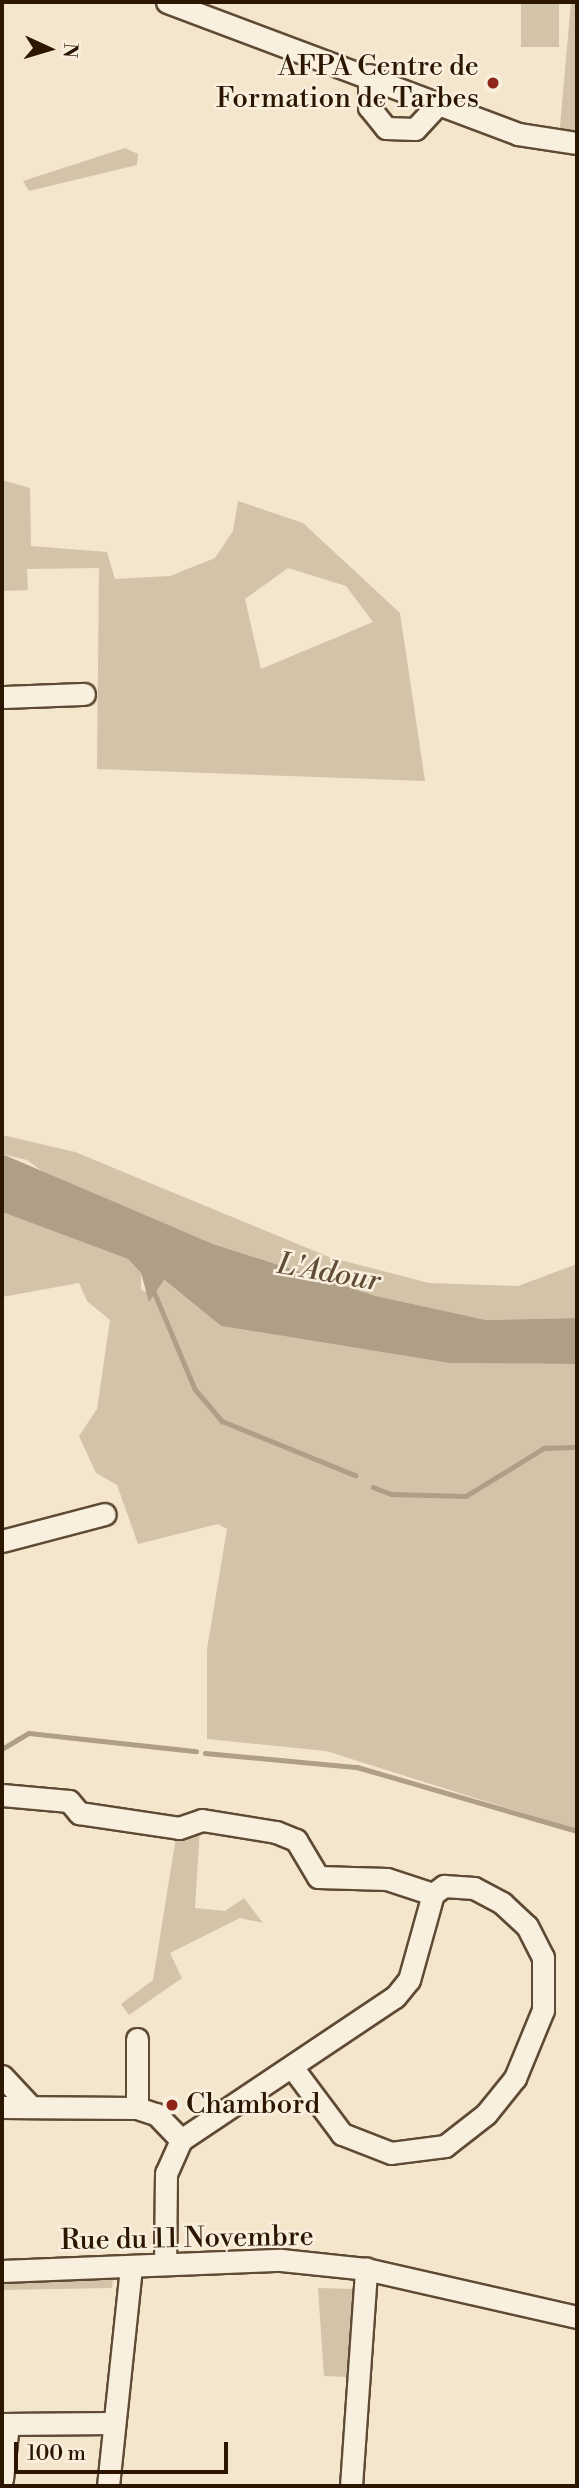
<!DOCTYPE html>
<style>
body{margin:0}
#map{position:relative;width:579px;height:2488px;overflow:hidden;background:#f4e6cc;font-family:"Libre Bodoni",serif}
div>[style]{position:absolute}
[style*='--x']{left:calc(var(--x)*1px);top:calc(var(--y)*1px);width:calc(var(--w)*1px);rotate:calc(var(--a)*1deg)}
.green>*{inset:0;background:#d2c3a9;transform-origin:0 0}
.water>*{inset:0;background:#b09f87}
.stream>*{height:4.5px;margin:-2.25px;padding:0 2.25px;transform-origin:2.25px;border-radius:2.25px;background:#b09f87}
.roads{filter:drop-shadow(2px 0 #5f4a34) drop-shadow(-2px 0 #5f4a34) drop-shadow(0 2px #5f4a34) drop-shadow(0 -2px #5f4a34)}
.minor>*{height:21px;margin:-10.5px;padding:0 10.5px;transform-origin:10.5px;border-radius:10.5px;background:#f8efde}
.dots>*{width:19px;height:19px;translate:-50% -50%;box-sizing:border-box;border:4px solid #f8efde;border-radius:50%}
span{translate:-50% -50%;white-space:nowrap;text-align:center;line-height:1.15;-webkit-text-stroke:5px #f8efde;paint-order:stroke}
.poi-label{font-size:28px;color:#2d1601}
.right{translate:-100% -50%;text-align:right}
.left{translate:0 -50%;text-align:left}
.street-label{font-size:28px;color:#2d1601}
.water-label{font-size:30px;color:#614d37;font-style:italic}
.frame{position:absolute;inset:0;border:4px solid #2d1601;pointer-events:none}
.north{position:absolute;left:14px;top:14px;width:70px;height:70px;-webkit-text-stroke:5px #f8efde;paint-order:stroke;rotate:94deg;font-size:19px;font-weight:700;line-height:28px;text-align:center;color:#2d1601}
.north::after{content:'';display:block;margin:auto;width:24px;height:32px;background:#2d1601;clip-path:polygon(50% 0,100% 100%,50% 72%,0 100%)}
.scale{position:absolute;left:14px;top:2442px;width:214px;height:32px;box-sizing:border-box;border:4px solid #2d1601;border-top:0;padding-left:9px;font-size:21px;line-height:24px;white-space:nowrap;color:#2d1601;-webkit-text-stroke:5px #f8efde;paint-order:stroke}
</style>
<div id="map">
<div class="green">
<div style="left:521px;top:2px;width:38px;height:45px"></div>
<div style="clip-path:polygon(571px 2px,577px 2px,577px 150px,558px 149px)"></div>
<div style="clip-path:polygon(125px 148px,138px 154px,137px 165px,29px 191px,23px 181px)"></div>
<div style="clip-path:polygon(evenodd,2px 480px,30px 488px,31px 546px,107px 552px,115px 579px,170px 576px,215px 558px,233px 531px,238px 501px,303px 523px,400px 613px,425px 781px,97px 769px,99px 568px,27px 569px,28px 590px,2px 591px,2px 480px,288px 568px,346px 586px,373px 622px,261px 669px,245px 599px,288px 568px)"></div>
<div style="clip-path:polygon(2px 1135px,75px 1152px,329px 1257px,429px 1283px,518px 1286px,577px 1264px,577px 1318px,486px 1320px,376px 1296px,213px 1244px,49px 1176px,27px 1160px,2px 1154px)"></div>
<div style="clip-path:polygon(2px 1212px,128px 1259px,141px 1273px,141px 1290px,155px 1294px,163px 1280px,221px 1326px,449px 1363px,577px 1364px,577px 1830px,326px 1751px,207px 1739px,207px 1649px,227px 1529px,218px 1524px,138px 1544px,117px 1485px,96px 1473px,79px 1436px,97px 1409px,110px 1320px,87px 1301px,79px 1283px,2px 1297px)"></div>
<div style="clip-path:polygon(194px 1826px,200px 1827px,195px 1908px,225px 1911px,244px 1898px,263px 1923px,240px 1918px,170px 1953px,182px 1978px,129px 2015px,121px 2004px,153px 1980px,176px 1837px)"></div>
<div style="clip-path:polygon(105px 2277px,113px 2280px,112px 2288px,2px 2290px,2px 2280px)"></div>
<div style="clip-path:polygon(318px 2288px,354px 2289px,347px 2377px,324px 2376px)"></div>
</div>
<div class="water">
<div style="clip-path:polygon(2px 1154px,213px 1244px,376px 1296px,486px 1320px,577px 1318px,577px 1364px,449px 1363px,221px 1326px,164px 1280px,149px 1302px,141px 1273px,128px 1259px,2px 1212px)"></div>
</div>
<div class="stream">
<div style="--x:153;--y:1289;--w:108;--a:67.2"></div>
<div style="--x:195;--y:1389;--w:42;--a:49.8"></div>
<div style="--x:222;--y:1421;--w:144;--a:22.1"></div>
<div style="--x:373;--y:1487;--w:19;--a:21"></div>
<div style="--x:391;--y:1494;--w:75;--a:1.5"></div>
<div style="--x:466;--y:1496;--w:92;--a:-31.6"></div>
<div style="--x:544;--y:1448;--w:33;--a:-2"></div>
<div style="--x:2;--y:1749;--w:31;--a:-31"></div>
<div style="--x:29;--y:1733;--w:168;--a:6.2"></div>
<div style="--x:205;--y:1753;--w:153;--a:5.3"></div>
<div style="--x:357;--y:1767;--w:229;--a:16.2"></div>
</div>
<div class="roads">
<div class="minor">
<div style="--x:167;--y:2;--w:375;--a:20.6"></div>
<div style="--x:518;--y:134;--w:60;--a:8.7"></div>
<div style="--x:369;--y:75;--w:32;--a:90"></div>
<div style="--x:369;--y:107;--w:27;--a:51"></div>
<div style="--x:386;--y:128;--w:29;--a:2"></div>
<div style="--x:415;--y:129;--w:35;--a:-47"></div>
<div style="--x:2;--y:697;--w:82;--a:-2.1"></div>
<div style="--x:2;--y:1541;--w:106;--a:-14.7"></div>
<div style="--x:2;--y:1795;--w:67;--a:5.1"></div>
<div style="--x:69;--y:1801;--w:16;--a:50"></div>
<div style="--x:79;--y:1813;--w:101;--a:8.5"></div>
<div style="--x:179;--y:1828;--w:24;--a:-19"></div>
<div style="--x:202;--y:1820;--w:75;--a:9.2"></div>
<div style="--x:276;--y:1832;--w:22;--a:22"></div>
<div style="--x:296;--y:1840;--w:43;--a:59.3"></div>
<div style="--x:318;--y:1877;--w:69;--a:1.7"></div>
<div style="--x:387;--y:1879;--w:48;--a:18.1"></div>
<div style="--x:137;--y:2039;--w:69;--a:90"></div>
<div style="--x:2;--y:2076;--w:42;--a:46.9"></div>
<div style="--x:2;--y:2107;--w:135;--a:0.4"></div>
<div style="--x:137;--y:2108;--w:20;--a:18"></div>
<div style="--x:156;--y:2114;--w:36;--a:46"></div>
<div style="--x:181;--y:2140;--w:36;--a:114"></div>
<div style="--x:166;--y:2173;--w:91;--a:90.6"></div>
<div style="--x:181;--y:2140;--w:257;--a:-33.8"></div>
<div style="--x:395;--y:1997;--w:22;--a:-51"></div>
<div style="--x:409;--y:1980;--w:89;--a:-74.4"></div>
<div style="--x:433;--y:1894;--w:14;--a:-36"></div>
<div style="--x:444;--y:1886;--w:30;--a:4"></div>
<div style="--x:474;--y:1888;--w:32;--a:28"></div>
<div style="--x:502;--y:1903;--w:34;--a:43"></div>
<div style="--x:527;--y:1926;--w:35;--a:63"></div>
<div style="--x:543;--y:1957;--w:53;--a:90"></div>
<div style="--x:543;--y:2010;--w:74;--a:112.4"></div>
<div style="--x:515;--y:2078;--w:46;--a:128.9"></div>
<div style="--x:486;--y:2114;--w:52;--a:142"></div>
<div style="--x:445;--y:2146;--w:54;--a:172.6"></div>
<div style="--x:391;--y:2153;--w:53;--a:-158.8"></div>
<div style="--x:342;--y:2134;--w:84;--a:-126.7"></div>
<div style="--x:2;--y:2271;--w:279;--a:-2.3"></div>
<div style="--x:281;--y:2260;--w:85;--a:6"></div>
<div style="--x:366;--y:2269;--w:216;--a:12.8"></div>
<div style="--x:2;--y:2424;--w:112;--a:-0.5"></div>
<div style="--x:2;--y:2479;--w:55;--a:-83.8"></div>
<div style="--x:108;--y:2486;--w:220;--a:-84"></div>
<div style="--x:351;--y:2486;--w:218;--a:-86"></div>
</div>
</div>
<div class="dots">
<div style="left:493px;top:83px;background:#8f2418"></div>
<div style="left:172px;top:2105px;background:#8f2418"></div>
</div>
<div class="poi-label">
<span class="right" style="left:479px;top:83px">AFPA Centre de<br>Formation de Tarbes</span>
<span class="left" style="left:186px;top:2105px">Chambord</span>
</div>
<div class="street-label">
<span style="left:187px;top:2239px;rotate:-1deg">Rue du 11 Novembre</span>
</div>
<div class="water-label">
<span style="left:329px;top:1273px;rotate:10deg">L'Adour</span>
</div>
<div class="frame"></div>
<div class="north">N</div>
<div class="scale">100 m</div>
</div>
